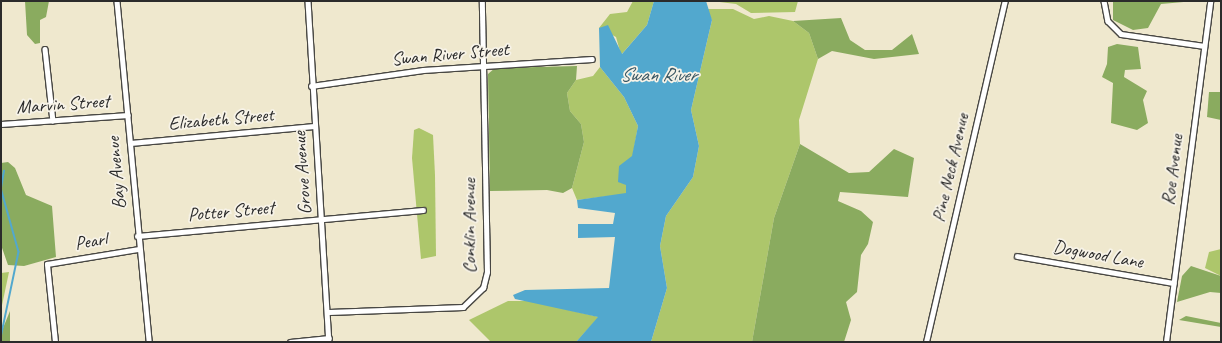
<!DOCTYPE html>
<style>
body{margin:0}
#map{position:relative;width:1222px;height:343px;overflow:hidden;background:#efe8ce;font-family:Caveat,sans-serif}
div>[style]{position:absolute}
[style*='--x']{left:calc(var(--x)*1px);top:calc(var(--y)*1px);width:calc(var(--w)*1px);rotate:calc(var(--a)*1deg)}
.green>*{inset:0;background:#adc66b}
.forest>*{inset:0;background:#8aab5f}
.water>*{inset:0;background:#52a8ce}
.stream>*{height:1.5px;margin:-0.75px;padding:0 0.75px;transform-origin:0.75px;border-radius:0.75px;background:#52a8ce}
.roads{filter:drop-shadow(1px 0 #484743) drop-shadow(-1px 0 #484743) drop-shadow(0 1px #484743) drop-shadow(0 -1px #484743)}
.street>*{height:4.5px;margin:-2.25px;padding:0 2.25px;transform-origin:2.25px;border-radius:2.25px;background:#fff}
span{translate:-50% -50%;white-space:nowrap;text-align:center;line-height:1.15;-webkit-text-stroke:3.5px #f7f3e8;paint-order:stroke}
.street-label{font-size:19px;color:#2b2b2b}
.water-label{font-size:20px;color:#395764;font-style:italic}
.frame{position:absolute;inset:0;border:2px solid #2b2b2b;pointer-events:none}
</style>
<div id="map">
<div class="green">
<div style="clip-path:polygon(633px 1px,654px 1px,647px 25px,621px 55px,616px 37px,599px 28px,610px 14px,627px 12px)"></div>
<div style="clip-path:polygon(711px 1px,798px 1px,795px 12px,751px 13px,736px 4px)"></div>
<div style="clip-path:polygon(706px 9px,733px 9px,754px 19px,769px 16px,793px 21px,809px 33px,818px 59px,799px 120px,800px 144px,774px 218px,752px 342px,651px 342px,667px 288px,660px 246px,666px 216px,693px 177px,699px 146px,691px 110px,712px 20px)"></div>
<div style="clip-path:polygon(600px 67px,624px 97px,638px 126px,626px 194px,577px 200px,572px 188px,584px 142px,581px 124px,570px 111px,567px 93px,576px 80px,593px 76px)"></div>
<div style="clip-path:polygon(419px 128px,433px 135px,435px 175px,436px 256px,421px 259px,412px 158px,414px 130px)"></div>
<div style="clip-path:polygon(1221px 249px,1221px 276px,1205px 268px,1209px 252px)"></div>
<div style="clip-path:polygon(9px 272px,1px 310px,1px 273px)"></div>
<div style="clip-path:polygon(508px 301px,530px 301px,599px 317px,576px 342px,491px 342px,469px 320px)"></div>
</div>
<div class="forest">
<div style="clip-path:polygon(25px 1px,49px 1px,46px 17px,40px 20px,40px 43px,35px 44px,27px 35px)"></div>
<div style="clip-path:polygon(1113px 1px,1195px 1px,1161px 4px,1148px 28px,1133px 30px,1113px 20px)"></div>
<div style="clip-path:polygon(841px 18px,850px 40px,865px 50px,892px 50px,912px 34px,919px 54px,874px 59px,832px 51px,818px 59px,809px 33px,793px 21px)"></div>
<div style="clip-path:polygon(1117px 44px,1138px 47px,1141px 69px,1125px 70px,1124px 77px,1147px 91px,1143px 100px,1148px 123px,1137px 130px,1111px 123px,1113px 83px,1102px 77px,1107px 64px,1108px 47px)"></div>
<div style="clip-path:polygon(577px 66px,576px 80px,567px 93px,570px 111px,581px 124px,584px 142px,572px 188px,563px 193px,547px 190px,490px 191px,488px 74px,495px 68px)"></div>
<div style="clip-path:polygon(1209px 92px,1221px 92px,1221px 120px,1207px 117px)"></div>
<div style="clip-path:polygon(800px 144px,849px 173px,869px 172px,894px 149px,914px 158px,908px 197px,840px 192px,838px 201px,861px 211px,873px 222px,868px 244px,861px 255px,857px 292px,846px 302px,851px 320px,844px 342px,752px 342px,774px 218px)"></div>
<div style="clip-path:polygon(8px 162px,15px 168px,26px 195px,52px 206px,56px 257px,24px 266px,8px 265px,1px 245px,1px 163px)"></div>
<div style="clip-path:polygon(1191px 266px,1221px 276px,1221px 293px,1210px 292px,1177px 302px,1182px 276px)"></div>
<div style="clip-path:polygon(10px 311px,10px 342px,1px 342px,1px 333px)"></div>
<div style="clip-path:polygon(1186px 316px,1221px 323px,1221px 327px,1179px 320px)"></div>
</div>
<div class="water">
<div style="clip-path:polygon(654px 1px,706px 1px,712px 20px,691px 110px,699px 146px,693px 177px,666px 216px,660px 246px,667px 288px,651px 342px,576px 342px,598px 317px,515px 299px,513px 295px,525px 290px,609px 288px,615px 237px,578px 238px,578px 224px,613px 224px,615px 213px,578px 208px,577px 200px,626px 193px,626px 185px,618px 182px,619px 166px,632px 156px,638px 126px,624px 97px,600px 67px,599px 28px,608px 25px,622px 54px,647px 25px)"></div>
</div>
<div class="stream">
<div style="--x:1;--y:188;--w:66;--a:74.3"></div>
<div style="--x:19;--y:252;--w:88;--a:101.8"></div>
<div style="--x:1;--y:188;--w:17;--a:-80"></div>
</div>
<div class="roads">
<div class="street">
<div style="--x:117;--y:1;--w:342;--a:84.6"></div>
<div style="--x:308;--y:1;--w:342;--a:86.5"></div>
<div style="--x:1104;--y:1;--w:20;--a:79"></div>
<div style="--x:1108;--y:21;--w:18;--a:45"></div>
<div style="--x:1121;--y:34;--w:84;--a:8.2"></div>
<div style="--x:45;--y:49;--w:72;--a:83.7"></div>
<div style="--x:311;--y:86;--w:113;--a:-8.1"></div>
<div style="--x:423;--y:70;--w:169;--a:-3.7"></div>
<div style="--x:1;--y:124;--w:127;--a:-4.1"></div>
<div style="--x:130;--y:143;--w:185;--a:-5.3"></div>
<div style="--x:137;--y:236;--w:287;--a:-5.2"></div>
<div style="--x:1017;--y:256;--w:159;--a:9.8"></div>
<div style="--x:329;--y:312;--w:134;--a:-2.1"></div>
<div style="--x:463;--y:307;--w:28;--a:-44"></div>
<div style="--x:483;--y:288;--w:16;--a:-76"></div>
<div style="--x:487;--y:272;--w:271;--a:-91.1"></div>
<div style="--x:55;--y:342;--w:78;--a:-95.9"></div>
<div style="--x:47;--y:264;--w:93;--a:-9.3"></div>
<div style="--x:290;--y:342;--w:39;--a:-6"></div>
<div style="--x:926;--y:342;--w:350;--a:-77"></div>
<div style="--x:1166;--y:342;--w:344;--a:-82.6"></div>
</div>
</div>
<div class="street-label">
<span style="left:450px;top:55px;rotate:-5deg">Swan River Street</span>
<span style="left:63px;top:105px;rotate:-4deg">Marvin Street</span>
<span style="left:221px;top:120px;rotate:-5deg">Elizabeth Street</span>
<span style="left:951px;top:168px;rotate:-77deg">Pine Neck Avenue</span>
<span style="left:1173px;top:170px;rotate:-83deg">Roe Avenue</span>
<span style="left:117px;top:173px;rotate:-95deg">Bay Avenue</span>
<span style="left:303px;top:173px;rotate:-94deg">Grove Avenue</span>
<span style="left:231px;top:212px;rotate:-5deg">Potter Street</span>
<span style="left:470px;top:226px;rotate:-90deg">Conklin Avenue</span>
<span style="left:91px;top:242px;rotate:-9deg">Pearl</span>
<span style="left:1098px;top:255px;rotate:10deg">Dogwood Lane</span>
</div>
<div class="water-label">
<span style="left:658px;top:74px">Swan River</span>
</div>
<div class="frame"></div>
</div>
